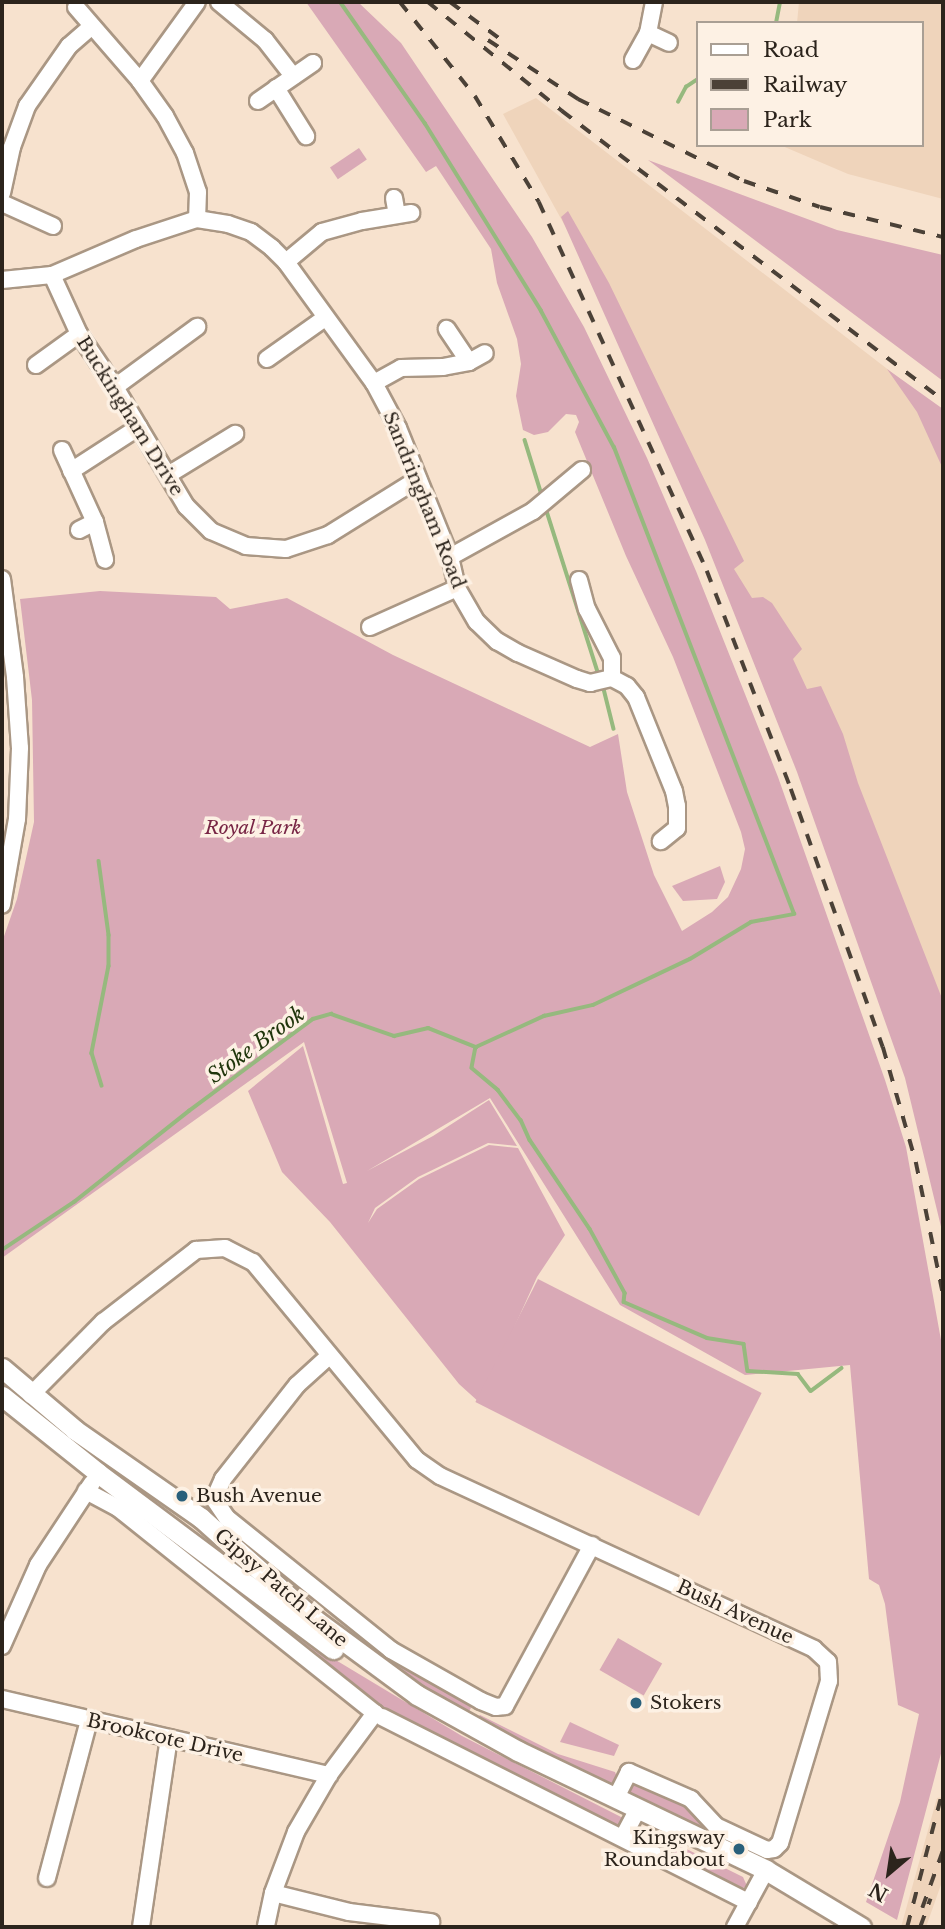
<!DOCTYPE html>
<style>
body{margin:0}
#map{position:relative;width:945px;height:1929px;overflow:hidden;background:#f7e2ce;font-family:"Libre Baskerville",serif}
div>[style]{position:absolute}
[style*='--x']{left:calc(var(--x)*1px);top:calc(var(--y)*1px);width:calc(var(--w)*1px);rotate:calc(var(--a)*1deg)}
.built>*{inset:0;background:#efd4bb}
.green>*{inset:0;background:#d9a9b6;transform-origin:0 0}
.stream>*{height:3.5px;margin:-1.75px;padding:0 1.75px;transform-origin:1.75px;border-radius:1.75px;background:#96b97e}
.roads{filter:drop-shadow(2px 0 #aa9784) drop-shadow(-2px 0 #aa9784) drop-shadow(0 2px #aa9784) drop-shadow(0 -2px #aa9784)}
.minor>*{height:16px;margin:-8px;padding:0 8px;transform-origin:8px;border-radius:8px;background:#fff}
.major>*{height:19px;margin:-9.5px;padding:0 9.5px;transform-origin:9.5px;border-radius:9.5px;background:#fff}
.rail>*{height:3.5px;margin-top:-1.75px;transform-origin:0;background:repeating-linear-gradient(90deg,#4b4137 0 12px,transparent 0 24px)}
.dots>*{width:19px;height:19px;translate:-50% -50%;box-sizing:border-box;border:4px solid #fdf1e4;border-radius:50%}
span{translate:-50% -50%;white-space:nowrap;text-align:center;line-height:1.15;-webkit-text-stroke:7px #fdf1e4;paint-order:stroke}
.street-label{font-size:19px;color:#2c241c}
.park-label{font-size:19px;color:#782545;font-style:italic}
.poi-label{font-size:19px;color:#2c241c}
.left{translate:0 -50%;text-align:left}
.right{translate:-100% -50%;text-align:right}
.water-label{font-size:21px;color:#1f350b;font-style:italic}
.frame{position:absolute;inset:0;border:4px solid #2c241c;pointer-events:none}
.legend{position:absolute;left:696px;top:21px;width:228px;height:126px;box-sizing:border-box;background:#fdf1e4;border:2px solid #a99f94;margin:0;padding:9px 12px;list-style:none;font-size:21px;color:#2c241c}
.legend li{display:flex;align-items:center;gap:14px;height:35px}
.legend b{width:35px;border:2px solid #a99f94}
.north{position:absolute;left:854px;top:1838px;width:70px;height:70px;-webkit-text-stroke:5px #fdf1e4;paint-order:stroke;rotate:209deg;font-size:19px;font-weight:700;line-height:28px;text-align:center;color:#2c241c}
.north::after{content:'';display:block;margin:auto;width:24px;height:32px;background:#2c241c;clip-path:polygon(50% 0,100% 100%,50% 72%,0 100%)}
</style>
<div id="map">
<div class="built">
<div style="clip-path:polygon(799px 2px,943px 2px,943px 199px,848px 174px,780px 145px,922px 145px,922px 23px,797px 23px)"></div>
<div style="clip-path:polygon(536px 98px,943px 412px,943px 1216px,890px 1019px,739px 604px,585px 262px,503px 114px)"></div>
<div style="clip-path:polygon(943px 1797px,943px 1879px,926px 1927px,901px 1927px,937px 1798px)"></div>
</div>
<div class="green">
<div style="clip-path:polygon(306px 2px,358px 2px,401px 43px,532px 237px,584px 327px,647px 458px,696px 571px,778px 777px,885px 1080px,906px 1147px,943px 1351px,943px 1746px,897px 1920px,866px 1902px,900px 1802px,919px 1714px,898px 1705px,885px 1604px,879px 1585px,869px 1579px,850px 1365px,745px 1375px,620px 1305px,490px 1098px,367px 1171px,433px 1136px,489px 1100px,517px 1146px,488px 1143px,418px 1177px,375px 1208px,368px 1223px,377px 1209px,419px 1179px,489px 1145px,518px 1148px,565px 1235px,537px 1277px,480px 1403px,459px 1384px,330px 1222px,282px 1172px,248px 1091px,303px 1046px,343px 1184px,347px 1183px,304px 1042px,2px 1258px,2px 942px,17px 899px,34px 822px,32px 700px,20px 599px,100px 591px,216px 597px,230px 609px,287px 598px,393px 655px,590px 747px,618px 734px,627px 792px,654px 875px,682px 931px,712px 912px,728px 897px,741px 869px,745px 849px,741px 832px,673px 657px,626px 556px,575px 432px,579px 422px,576px 415px,566px 414px,548px 432px,534px 435px,523px 430px,516px 396px,521px 364px,517px 339px,497px 283px,491px 249px,436px 166px,426px 172px)"></div>
<div style="left:359px;top:148px;width:14px;height:35px;rotate:56deg"></div>
<div style="clip-path:polygon(648px 160px,837px 230px,943px 255px,943px 381px)"></div>
<div style="clip-path:polygon(568px 211px,609px 283px,744px 561px,734px 569px,752px 598px,763px 597px,772px 603px,802px 649px,793px 659px,807px 689px,821px 686px,843px 734px,858px 783px,943px 1001px,943px 1235px,905px 1078px,797px 772px,705px 540px,561px 217px)"></div>
<div style="clip-path:polygon(887px 369px,943px 409px,943px 469px,917px 412px)"></div>
<div style="clip-path:polygon(720px 866px,725px 882px,717px 899px,683px 901px,672px 886px)"></div>
<div style="left:538px;top:1279px;width:251px;height:138px;rotate:27deg"></div>
<div style="clip-path:polygon(235px 1585px,334px 1659px,462px 1736px,623px 1818px,618px 1829px,377px 1710px,233px 1594px)"></div>
<div style="left:618px;top:1638px;width:51px;height:37px;rotate:30deg"></div>
<div style="clip-path:polygon(389px 1657px,466px 1700px,471px 1708px,467px 1714px,460px 1717px,384px 1659px)"></div>
<div style="clip-path:polygon(480px 1715px,558px 1754px,615px 1772px,617px 1777px,613px 1788px,475px 1720px)"></div>
<div style="clip-path:polygon(570px 1722px,619px 1745px,614px 1756px,560px 1742px)"></div>
<div style="clip-path:polygon(632px 1782px,644px 1783px,691px 1806px,709px 1827px,698px 1829px,626px 1793px)"></div>
<div style="clip-path:polygon(638px 1825px,743px 1877px,747px 1886px,739px 1890px,633px 1837px)"></div>
</div>
<div class="stream">
<div style="--x:776;--y:23;--w:21;--a:-79"></div>
<div style="--x:678;--y:102;--w:17;--a:-62"></div>
<div style="--x:686;--y:87;--w:14;--a:-34"></div>
<div style="--x:525;--y:440;--w:61;--a:72.8"></div>
<div style="--x:545;--y:505;--w:178;--a:72.4"></div>
<div style="--x:603;--y:685;--w:45;--a:76"></div>
<div style="--x:99;--y:861;--w:75;--a:82.3"></div>
<div style="--x:109;--y:935;--w:31;--a:90"></div>
<div style="--x:109;--y:966;--w:89;--a:101.1"></div>
<div style="--x:92;--y:1053;--w:34;--a:73"></div>
<div style="--x:476;--y:1047;--w:21;--a:101"></div>
<div style="--x:472;--y:1068;--w:34;--a:40"></div>
<div style="--x:498;--y:1090;--w:38;--a:53"></div>
<div style="--x:521;--y:1120;--w:22;--a:66"></div>
<div style="--x:530;--y:1140;--w:107;--a:56"></div>
<div style="--x:590;--y:1229;--w:73;--a:61.3"></div>
<div style="--x:625;--y:1293;--w:9;--a:96"></div>
<div style="--x:624;--y:1302;--w:90;--a:23.4"></div>
<div style="--x:707;--y:1338;--w:37;--a:9"></div>
<div style="--x:744;--y:1344;--w:27;--a:82"></div>
<div style="--x:748;--y:1371;--w:50;--a:3.4"></div>
<div style="--x:798;--y:1374;--w:21;--a:53"></div>
<div style="--x:811;--y:1391;--w:38;--a:-37"></div>
<div style="--x:2;--y:1250;--w:87;--a:-33.7"></div>
<div style="--x:74;--y:1202;--w:147;--a:-38.4"></div>
<div style="--x:189;--y:1111;--w:154;--a:-36.6"></div>
<div style="--x:313;--y:1019;--w:19;--a:-16"></div>
<div style="--x:331;--y:1014;--w:67;--a:19.2"></div>
<div style="--x:394;--y:1036;--w:35;--a:-13"></div>
<div style="--x:428;--y:1028;--w:52;--a:21.6"></div>
<div style="--x:476;--y:1047;--w:75;--a:-24.5"></div>
<div style="--x:544;--y:1016;--w:50;--a:-12.7"></div>
<div style="--x:593;--y:1005;--w:107;--a:-25.4"></div>
<div style="--x:690;--y:959;--w:71;--a:-31.2"></div>
<div style="--x:751;--y:922;--w:44;--a:-10.5"></div>
<div style="--x:794;--y:914;--w:500;--a:-111.1"></div>
<div style="--x:614;--y:448;--w:155;--a:-118.1"></div>
<div style="--x:541;--y:311;--w:220;--a:-121.8"></div>
<div style="--x:425;--y:124;--w:149;--a:-124.9"></div>
</div>
<div class="roads">
<div class="minor">
<div style="--x:219;--y:2;--w:60;--a:39.6"></div>
<div style="--x:265;--y:40;--w:46;--a:52.1"></div>
<div style="--x:76;--y:7;--w:98;--a:49.1"></div>
<div style="--x:140;--y:81;--w:43;--a:54.5"></div>
<div style="--x:165;--y:116;--w:42;--a:61.6"></div>
<div style="--x:185;--y:153;--w:41;--a:71.6"></div>
<div style="--x:198;--y:192;--w:27;--a:92"></div>
<div style="--x:648;--y:33;--w:23;--a:25"></div>
<div style="--x:633;--y:60;--w:31;--a:-61"></div>
<div style="--x:648;--y:33;--w:32;--a:-79"></div>
<div style="--x:140;--y:81;--w:97;--a:-54.2"></div>
<div style="--x:276;--y:88;--w:57;--a:58"></div>
<div style="--x:258;--y:101;--w:67;--a:-34.6"></div>
<div style="--x:2;--y:193;--w:47;--a:-77.7"></div>
<div style="--x:12;--y:147;--w:44;--a:-69.9"></div>
<div style="--x:27;--y:106;--w:73;--a:-55"></div>
<div style="--x:69;--y:46;--w:29;--a:-41"></div>
<div style="--x:394;--y:198;--w:17;--a:80"></div>
<div style="--x:2;--y:203;--w:56;--a:24.3"></div>
<div style="--x:286;--y:262;--w:47;--a:-39.8"></div>
<div style="--x:322;--y:232;--w:41;--a:-15.4"></div>
<div style="--x:362;--y:221;--w:50;--a:-9.3"></div>
<div style="--x:52;--y:275;--w:65;--a:65.4"></div>
<div style="--x:79;--y:334;--w:64;--a:55.8"></div>
<div style="--x:115;--y:387;--w:139;--a:59.2"></div>
<div style="--x:186;--y:506;--w:35;--a:45"></div>
<div style="--x:211;--y:531;--w:38;--a:23"></div>
<div style="--x:246;--y:546;--w:40;--a:4.3"></div>
<div style="--x:286;--y:549;--w:44;--a:-18.4"></div>
<div style="--x:328;--y:535;--w:106;--a:-31.9"></div>
<div style="--x:2;--y:280;--w:50;--a:-5.7"></div>
<div style="--x:52;--y:275;--w:91;--a:-23.2"></div>
<div style="--x:136;--y:239;--w:64;--a:-18.2"></div>
<div style="--x:197;--y:219;--w:31;--a:9"></div>
<div style="--x:228;--y:224;--w:24;--a:19"></div>
<div style="--x:251;--y:232;--w:26;--a:37"></div>
<div style="--x:272;--y:248;--w:20;--a:45"></div>
<div style="--x:286;--y:262;--w:150;--a:54"></div>
<div style="--x:374;--y:383;--w:51;--a:61.9"></div>
<div style="--x:398;--y:428;--w:139;--a:68"></div>
<div style="--x:450;--y:557;--w:32;--a:77"></div>
<div style="--x:457;--y:588;--w:39;--a:60"></div>
<div style="--x:477;--y:622;--w:28;--a:44"></div>
<div style="--x:497;--y:641;--w:24;--a:30"></div>
<div style="--x:518;--y:653;--w:64;--a:23.8"></div>
<div style="--x:577;--y:679;--w:14;--a:17"></div>
<div style="--x:590;--y:683;--w:23;--a:-13"></div>
<div style="--x:612;--y:678;--w:17;--a:28"></div>
<div style="--x:627;--y:686;--w:14;--a:51"></div>
<div style="--x:636;--y:697;--w:101;--a:68"></div>
<div style="--x:674;--y:791;--w:15;--a:79"></div>
<div style="--x:677;--y:806;--w:22;--a:90"></div>
<div style="--x:677;--y:828;--w:21;--a:141"></div>
<div style="--x:267;--y:359;--w:71;--a:-35.3"></div>
<div style="--x:469;--y:362;--w:18;--a:-29"></div>
<div style="--x:36;--y:365;--w:53;--a:-35.8"></div>
<div style="--x:374;--y:383;--w:31;--a:-29"></div>
<div style="--x:401;--y:368;--w:42;--a:-1.4"></div>
<div style="--x:443;--y:367;--w:26;--a:-11"></div>
<div style="--x:469;--y:362;--w:40;--a:-124"></div>
<div style="--x:115;--y:387;--w:102;--a:-36.2"></div>
<div style="--x:62;--y:450;--w:79;--a:65.4"></div>
<div style="--x:95;--y:522;--w:39;--a:75"></div>
<div style="--x:71;--y:471;--w:81;--a:-32.9"></div>
<div style="--x:168;--y:475;--w:79;--a:-31.5"></div>
<div style="--x:79;--y:530;--w:18;--a:-27"></div>
<div style="--x:450;--y:557;--w:95;--a:-29"></div>
<div style="--x:533;--y:511;--w:64;--a:-39.9"></div>
<div style="--x:2;--y:579;--w:99;--a:82.4"></div>
<div style="--x:15;--y:677;--w:71;--a:86"></div>
<div style="--x:20;--y:748;--w:71;--a:92.4"></div>
<div style="--x:17;--y:819;--w:87;--a:99.9"></div>
<div style="--x:579;--y:580;--w:30;--a:75"></div>
<div style="--x:587;--y:609;--w:55;--a:63"></div>
<div style="--x:612;--y:658;--w:20;--a:90"></div>
<div style="--x:370;--y:627;--w:95;--a:-24.1"></div>
<div style="--x:329;--y:1356;--w:43;--a:137.8"></div>
<div style="--x:297;--y:1385;--w:120;--a:128.2"></div>
<div style="--x:223;--y:1479;--w:22;--a:114"></div>
<div style="--x:214;--y:1499;--w:23;--a:56"></div>
<div style="--x:227;--y:1518;--w:211;--a:38.8"></div>
<div style="--x:391;--y:1650;--w:103;--a:29.5"></div>
<div style="--x:481;--y:1701;--w:16;--a:22"></div>
<div style="--x:496;--y:1707;--w:9;--a:-6"></div>
<div style="--x:505;--y:1706;--w:183;--a:-61.6"></div>
<div style="--x:31;--y:1395;--w:103;--a:-45.4"></div>
<div style="--x:103;--y:1322;--w:118;--a:-37.7"></div>
<div style="--x:196;--y:1250;--w:29;--a:-4"></div>
<div style="--x:225;--y:1248;--w:31;--a:27"></div>
<div style="--x:253;--y:1262;--w:257;--a:50.4"></div>
<div style="--x:417;--y:1460;--w:28;--a:35"></div>
<div style="--x:440;--y:1476;--w:412;--a:24.8"></div>
<div style="--x:814;--y:1649;--w:19;--a:43"></div>
<div style="--x:828;--y:1662;--w:19;--a:87"></div>
<div style="--x:829;--y:1681;--w:169;--a:106.8"></div>
<div style="--x:780;--y:1843;--w:8;--a:135"></div>
<div style="--x:774;--y:1849;--w:7;--a:172"></div>
<div style="--x:767;--y:1850;--w:56;--a:-154.8"></div>
<div style="--x:716;--y:1826;--w:37;--a:-133"></div>
<div style="--x:691;--y:1799;--w:68;--a:-156.5"></div>
<div style="--x:629;--y:1772;--w:29;--a:117"></div>
<div style="--x:86;--y:1491;--w:36;--a:28"></div>
<div style="--x:118;--y:1508;--w:329;--a:38.6"></div>
<div style="--x:375;--y:1713;--w:77;--a:126.6"></div>
<div style="--x:329;--y:1775;--w:66;--a:120.1"></div>
<div style="--x:296;--y:1832;--w:65;--a:110.7"></div>
<div style="--x:273;--y:1893;--w:35;--a:102"></div>
<div style="--x:2;--y:1646;--w:89;--a:-66"></div>
<div style="--x:38;--y:1565;--w:98;--a:-56.6"></div>
<div style="--x:2;--y:1699;--w:336;--a:13.1"></div>
<div style="--x:382;--y:1717;--w:411;--a:26.8"></div>
<div style="--x:623;--y:1837;--w:32;--a:-62"></div>
<div style="--x:47;--y:1878;--w:163;--a:-75.1"></div>
<div style="--x:273;--y:1893;--w:78;--a:14"></div>
<div style="--x:349;--y:1912;--w:83;--a:7"></div>
<div style="--x:141;--y:1927;--w:191;--a:-81.6"></div>
<div style="--x:735;--y:1927;--w:65;--a:-61.5"></div>
</div>
<div class="major">
<div style="--x:2;--y:1368;--w:96;--a:40.3"></div>
<div style="--x:75;--y:1430;--w:154;--a:34.9"></div>
<div style="--x:201;--y:1518;--w:152;--a:41.8"></div>
<div style="--x:314;--y:1619;--w:128;--a:36.4"></div>
<div style="--x:417;--y:1695;--w:115;--a:29"></div>
<div style="--x:518;--y:1751;--w:275;--a:25.6"></div>
<div style="--x:766;--y:1870;--w:111;--a:31"></div>
<div style="--x:2;--y:1396;--w:123;--a:38.7"></div>
<div style="--x:98;--y:1473;--w:294;--a:36.8"></div>
</div>
</div>
<div class="rail">
<div style="--x:400;--y:2;--w:120;--a:51.4"></div>
<div style="--x:475;--y:96;--w:124;--a:58.9"></div>
<div style="--x:539;--y:202;--w:405;--a:65.5"></div>
<div style="--x:707;--y:571;--w:234;--a:68.9"></div>
<div style="--x:791;--y:789;--w:274;--a:70.4"></div>
<div style="--x:883;--y:1047;--w:120;--a:74"></div>
<div style="--x:916;--y:1162;--w:134;--a:78.4"></div>
<div style="--x:428;--y:2;--w:173;--a:39.1"></div>
<div style="--x:562;--y:111;--w:478;--a:37.2"></div>
<div style="--x:450;--y:2;--w:66;--a:36.3"></div>
<div style="--x:488;--y:40;--w:108;--a:33.2"></div>
<div style="--x:578;--y:99;--w:185;--a:26.3"></div>
<div style="--x:744;--y:181;--w:80;--a:18.9"></div>
<div style="--x:820;--y:207;--w:127;--a:13.7"></div>
<div style="--x:922;--y:1908;--w:62;--a:-70.1"></div>
<div style="--x:907;--y:1927;--w:143;--a:-75.4"></div>
<div style="--x:920;--y:1927;--w:30;--a:-70"></div>
</div>
<div class="dots">
<div style="left:182px;top:1496px;background:#29607b"></div>
<div style="left:636px;top:1703px;background:#29607b"></div>
<div style="left:739px;top:1849px;background:#29607b"></div>
</div>
<div class="street-label">
<span style="left:130px;top:416px;rotate:58deg">Buckingham Drive</span>
<span style="left:424px;top:500px;rotate:68deg">Sandringham Road</span>
<span style="left:281px;top:1588px;rotate:41deg">Gipsy Patch Lane</span>
<span style="left:735px;top:1612px;rotate:25deg">Bush Avenue</span>
<span style="left:165px;top:1738px;rotate:13deg">Brookcote Drive</span>
</div>
<div class="park-label">
<span style="left:253px;top:828px">Royal Park</span>
</div>
<div class="poi-label">
<span class="left" style="left:196px;top:1496px">Bush Avenue</span>
<span class="left" style="left:650px;top:1703px">Stokers</span>
<span class="right" style="left:725px;top:1849px">Kingsway<br>Roundabout</span>
</div>
<div class="water-label">
<span style="left:256px;top:1045px;rotate:-36deg">Stoke Brook</span>
</div>
<div class="frame"></div>
<ul class="legend">
<li><b style="height:9px;background:#fff"></b>Road</li>
<li><b style="height:9px;background:#4b4137"></b>Railway</li>
<li><b style="height:19px;background:#d9a9b6"></b>Park</li>
</ul>
<div class="north">N</div>
</div>
